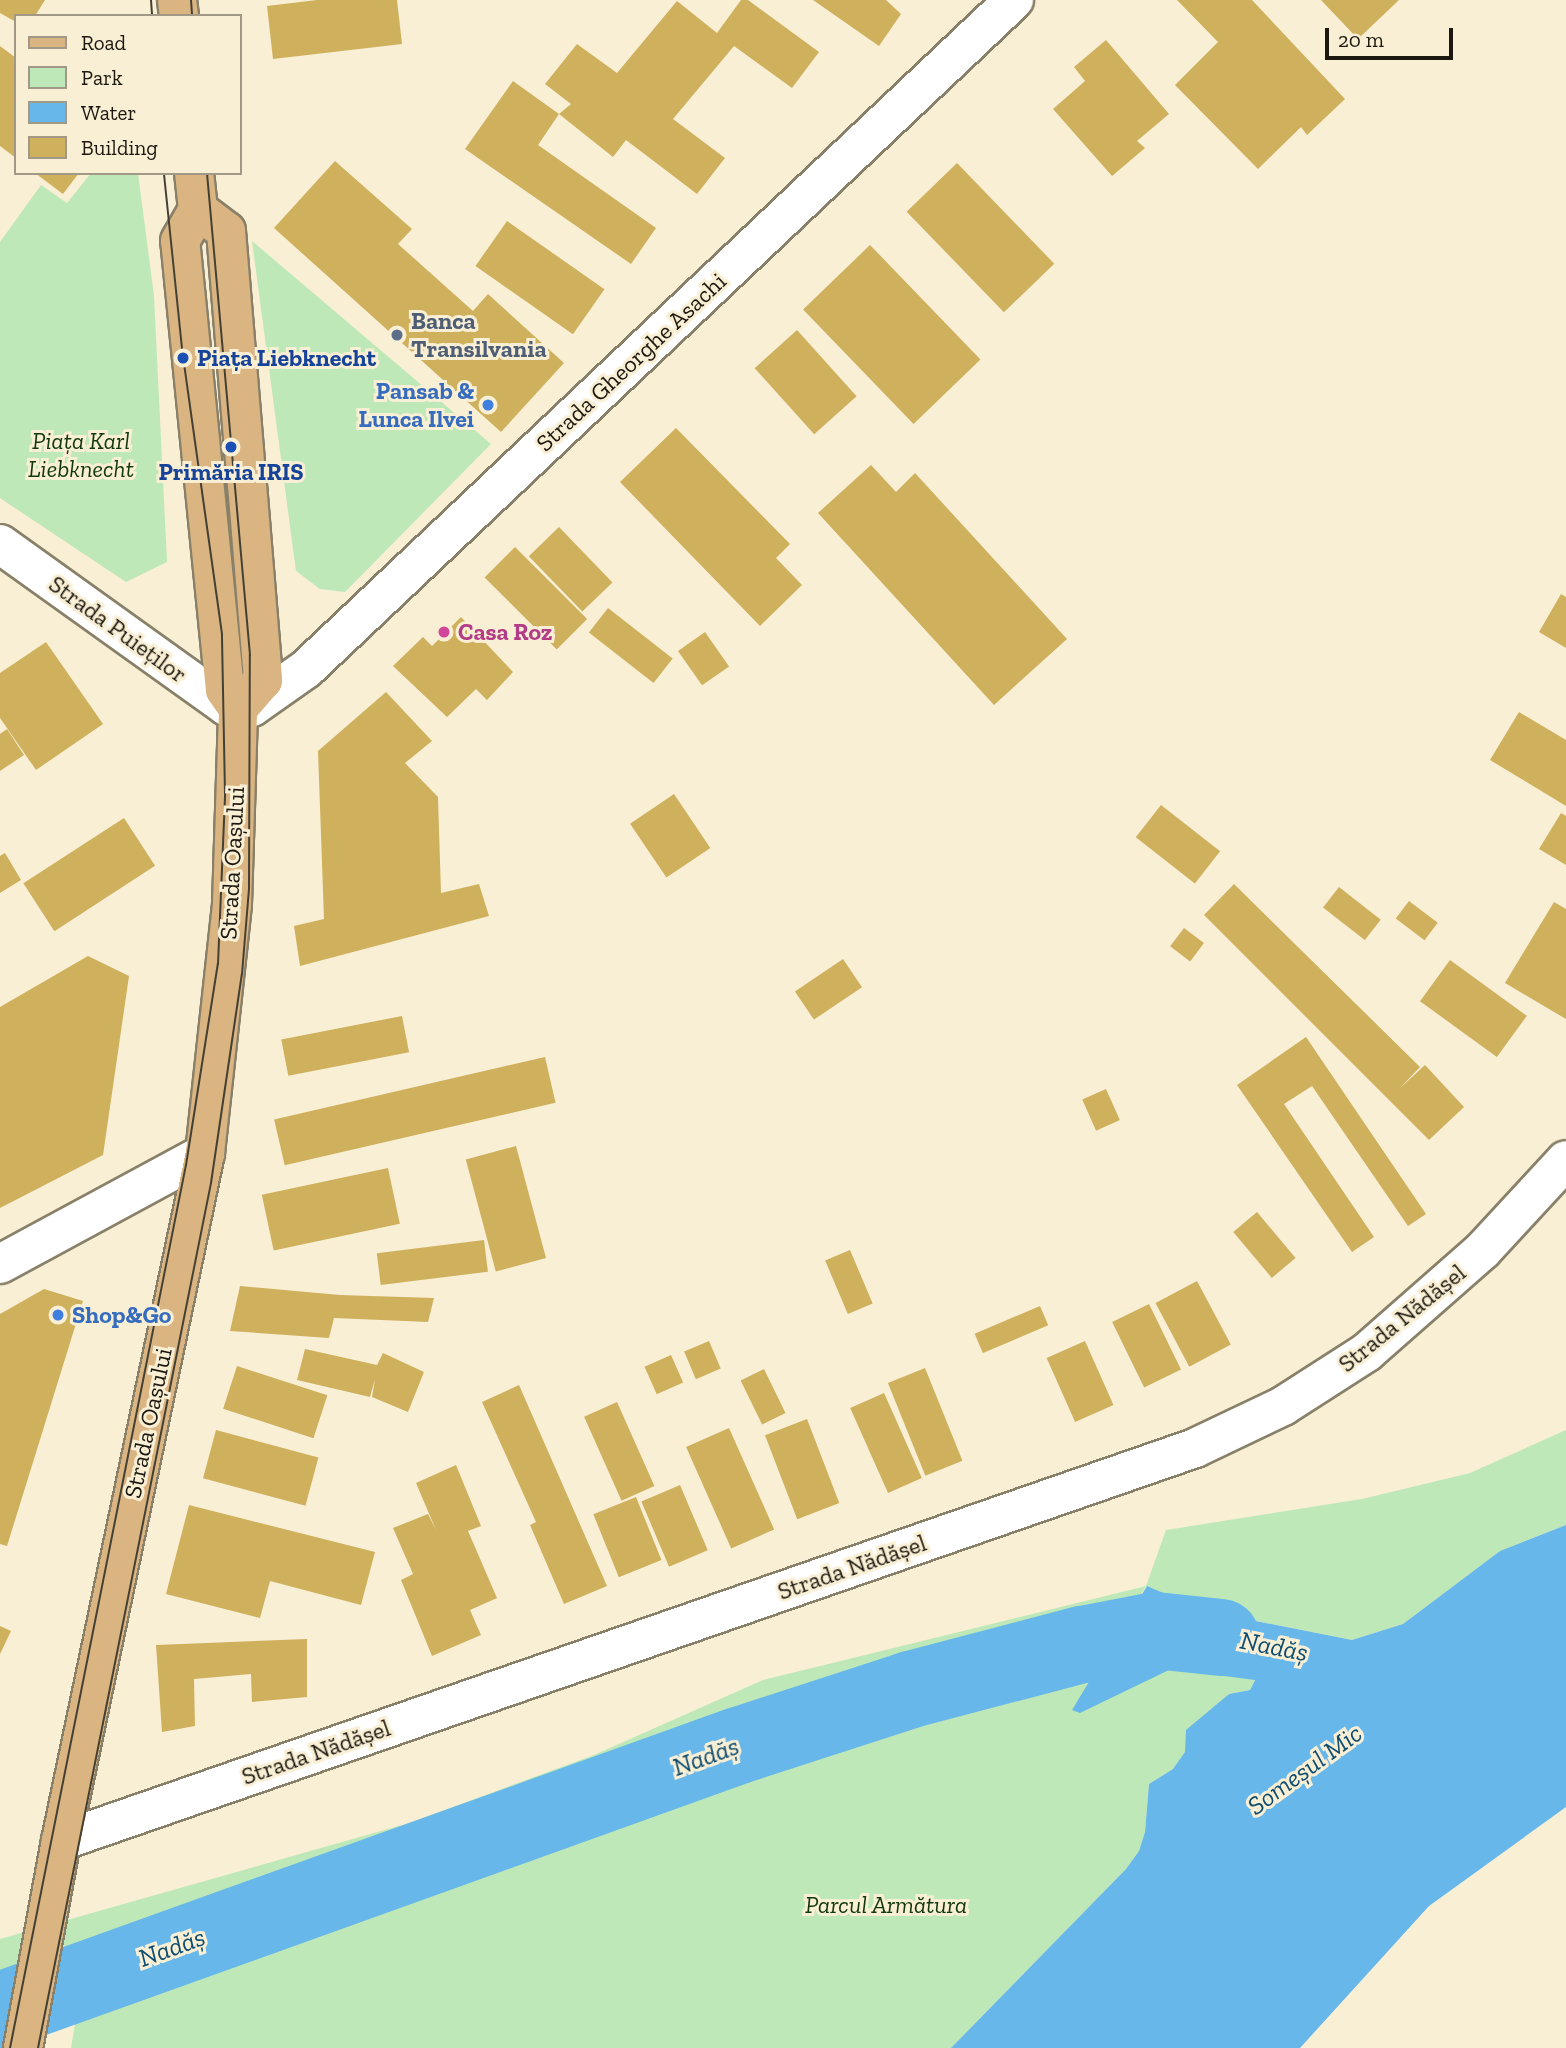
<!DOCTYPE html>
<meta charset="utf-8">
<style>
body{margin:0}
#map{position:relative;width:1566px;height:2048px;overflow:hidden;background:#f9efd5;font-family:"Zilla Slab",serif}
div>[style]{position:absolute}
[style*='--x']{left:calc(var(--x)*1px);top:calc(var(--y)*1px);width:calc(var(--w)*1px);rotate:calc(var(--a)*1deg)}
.green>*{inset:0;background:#bee8b7}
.water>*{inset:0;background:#67b7eb}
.river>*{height:77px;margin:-38.5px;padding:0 38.5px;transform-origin:38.5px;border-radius:38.5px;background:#67b7eb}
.building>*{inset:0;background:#cfb05d;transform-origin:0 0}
.roads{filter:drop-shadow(2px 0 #898069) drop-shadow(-2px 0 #898069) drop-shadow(0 2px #898069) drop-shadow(0 -2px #898069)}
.minor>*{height:38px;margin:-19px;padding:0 19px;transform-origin:19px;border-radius:19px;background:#fff}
.tertiary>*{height:38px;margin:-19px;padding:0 19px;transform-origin:19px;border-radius:19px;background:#fff}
.primary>*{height:38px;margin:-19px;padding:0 19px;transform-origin:19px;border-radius:19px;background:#dab582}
.tram>*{height:2px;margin:-1px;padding:0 1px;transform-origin:1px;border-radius:1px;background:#454034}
.dots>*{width:19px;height:19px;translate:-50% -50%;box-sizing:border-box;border:4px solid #f9efd5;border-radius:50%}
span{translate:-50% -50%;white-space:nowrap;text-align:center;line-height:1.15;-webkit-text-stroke:6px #f9efd5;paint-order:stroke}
.service-label{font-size:24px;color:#4e5e75;font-weight:700}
.left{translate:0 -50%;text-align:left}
.transit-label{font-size:24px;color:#164399;font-weight:700}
.street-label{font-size:24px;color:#1c180f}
.shop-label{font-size:24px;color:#366cbe;font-weight:700}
.right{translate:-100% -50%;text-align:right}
.park-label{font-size:24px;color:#12390d;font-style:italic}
.hotel-label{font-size:24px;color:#b23c85;font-weight:700}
.water-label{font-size:26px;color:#0f4d70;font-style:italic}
.legend{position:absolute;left:14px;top:14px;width:228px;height:161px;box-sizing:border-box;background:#f9efd5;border:2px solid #a19986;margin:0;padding:9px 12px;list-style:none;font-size:21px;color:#1c180f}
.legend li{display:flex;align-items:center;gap:14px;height:35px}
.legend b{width:35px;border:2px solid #a19986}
.scale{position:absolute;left:1325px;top:28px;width:128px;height:32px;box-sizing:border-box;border:4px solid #1c180f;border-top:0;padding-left:9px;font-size:21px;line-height:24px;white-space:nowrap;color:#1c180f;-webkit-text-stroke:5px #f9efd5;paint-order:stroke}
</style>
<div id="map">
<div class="green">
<div style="clip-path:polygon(91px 173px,138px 173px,154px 296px,167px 562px,126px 582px,0 498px,0 242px,41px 185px,67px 203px)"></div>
<div style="clip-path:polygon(252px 241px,491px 444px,345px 592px,320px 589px,296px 571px)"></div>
<div style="clip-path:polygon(1566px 1430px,1566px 1525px,1500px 1551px,1403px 1624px,1352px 1640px,1205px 1611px,1146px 1586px,1073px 1710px,1171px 1669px,1255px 1679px,1250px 1690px,1228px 1694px,1173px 1769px,1149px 1784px,1145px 1832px,1139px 1851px,1126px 1869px,951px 2048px,71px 2048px,76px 2018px,19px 2048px,0 2048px,0 1939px,409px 1823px,594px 1755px,763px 1680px,1146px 1586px,1166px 1530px,1362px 1499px,1470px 1473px)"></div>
</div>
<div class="water">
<div style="clip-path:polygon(1566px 1525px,1566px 1807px,1429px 1906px,1300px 2048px,951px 2048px,1126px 1869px,1139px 1851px,1145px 1832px,1149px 1784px,1173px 1769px,1185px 1752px,1186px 1730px,1229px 1694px,1250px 1690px,1255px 1680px,1171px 1669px,1080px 1713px,1072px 1710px,1147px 1586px,1205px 1611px,1352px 1640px,1403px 1624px,1500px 1551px)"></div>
</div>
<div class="river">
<div style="--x:0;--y:2010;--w:784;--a:-19.75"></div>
<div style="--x:738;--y:1745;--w:181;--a:-18"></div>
<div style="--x:910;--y:1689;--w:178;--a:-14.7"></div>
<div style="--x:1082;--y:1644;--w:74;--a:-10.9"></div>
<div style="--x:1155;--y:1630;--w:66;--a:6.1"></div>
</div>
<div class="building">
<div style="clip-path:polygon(0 0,45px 0,35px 16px,16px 16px,16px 22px,0 13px)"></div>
<div style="clip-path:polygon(317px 0,397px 0,402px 44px,273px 59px,267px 6px)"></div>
<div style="clip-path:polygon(741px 0,748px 0,819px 52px,792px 88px,734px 46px,673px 119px,725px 158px,697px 194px,626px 140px,613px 157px,559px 114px,538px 145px,656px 228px,631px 264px,465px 149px,513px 81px,559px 114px,571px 104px,545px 84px,577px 44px,617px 73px,677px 1px,717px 33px)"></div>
<div style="clip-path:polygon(813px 0,886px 0,901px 14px,879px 46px)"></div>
<div style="clip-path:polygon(1177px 0,1252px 0,1345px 99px,1307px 135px,1301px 127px,1258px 169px,1175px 85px,1218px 42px)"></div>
<div style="clip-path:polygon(1321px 0,1399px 0,1358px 39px)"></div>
<div style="clip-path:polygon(1106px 40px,1169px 114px,1137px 141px,1145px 148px,1112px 176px,1053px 109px,1085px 81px,1074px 67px)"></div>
<div style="clip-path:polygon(0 46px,16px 58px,16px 158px,0 146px)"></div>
<div style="clip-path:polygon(335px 161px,412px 229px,398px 244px,473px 311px,488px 294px,564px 363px,501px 432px,274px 228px)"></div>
<div style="left:957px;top:163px;width:140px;height:70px;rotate:46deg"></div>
<div style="clip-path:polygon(35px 173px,79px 173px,63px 194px)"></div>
<div style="left:507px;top:221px;width:119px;height:55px;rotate:35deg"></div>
<div style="left:870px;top:245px;width:159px;height:93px;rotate:46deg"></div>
<div style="left:797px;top:330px;width:89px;height:57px;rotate:48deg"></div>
<div style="clip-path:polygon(676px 428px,790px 544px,776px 558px,802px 585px,760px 626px,620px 482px)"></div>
<div style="clip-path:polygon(871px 465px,896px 492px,915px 473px,1067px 639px,994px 705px,818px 513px)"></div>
<div style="left:559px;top:527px;width:77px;height:42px;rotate:46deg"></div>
<div style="left:515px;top:547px;width:102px;height:43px;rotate:45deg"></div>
<div style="clip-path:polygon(1561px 594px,1566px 597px,1566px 648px,1539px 632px)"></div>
<div style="left:608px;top:608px;width:82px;height:31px;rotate:38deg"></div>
<div style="clip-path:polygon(461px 617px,513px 672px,487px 700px,476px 689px,447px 717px,393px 666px,423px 637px,432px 646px)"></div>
<div style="left:705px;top:632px;width:42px;height:33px;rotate:55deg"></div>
<div style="clip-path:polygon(46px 642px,103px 724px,36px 770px,0 718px,0 673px)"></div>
<div style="clip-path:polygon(386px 692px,432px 741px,405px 763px,438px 797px,441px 893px,479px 884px,489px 916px,300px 966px,294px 926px,324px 919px,318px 751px)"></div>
<div style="clip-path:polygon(1519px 712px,1566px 740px,1566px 806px,1490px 760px)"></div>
<div style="clip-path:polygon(7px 729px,24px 755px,0 771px,0 734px)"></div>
<div style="left:674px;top:794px;width:65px;height:53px;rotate:56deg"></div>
<div style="left:1161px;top:805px;width:75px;height:41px;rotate:38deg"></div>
<div style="clip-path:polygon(1561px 813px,1566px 816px,1566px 865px,1539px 849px)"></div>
<div style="left:124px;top:818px;width:57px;height:120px;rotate:57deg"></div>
<div style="clip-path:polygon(5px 853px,21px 880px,0 893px,0 856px)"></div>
<div style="clip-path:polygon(1234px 884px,1420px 1067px,1399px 1089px,1425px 1065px,1464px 1107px,1429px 1140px,1204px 915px)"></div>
<div style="left:1339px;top:887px;width:53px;height:26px;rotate:38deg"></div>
<div style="left:1409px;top:901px;width:36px;height:22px;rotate:37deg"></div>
<div style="clip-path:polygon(1554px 902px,1566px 909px,1566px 1019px,1505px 983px)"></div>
<div style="left:1184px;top:928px;width:25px;height:23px;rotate:37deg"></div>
<div style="clip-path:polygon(88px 956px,129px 976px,103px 1155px,0 1208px,0 1007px)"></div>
<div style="left:843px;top:959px;width:34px;height:58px;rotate:56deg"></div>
<div style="left:1450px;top:960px;width:95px;height:51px;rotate:36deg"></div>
<div style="left:402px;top:1016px;width:37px;height:123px;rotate:79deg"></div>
<div style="clip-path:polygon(1306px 1037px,1426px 1214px,1408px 1226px,1312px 1086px,1284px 1104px,1374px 1237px,1352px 1252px,1237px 1085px)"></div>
<div style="left:545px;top:1057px;width:47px;height:278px;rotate:77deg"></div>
<div style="left:1106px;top:1089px;width:34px;height:26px;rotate:66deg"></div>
<div style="left:516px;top:1146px;width:116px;height:52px;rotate:75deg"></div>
<div style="left:388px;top:1168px;width:57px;height:129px;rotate:78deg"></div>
<div style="left:1257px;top:1212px;width:60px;height:31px;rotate:50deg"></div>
<div style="left:484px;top:1240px;width:32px;height:108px;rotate:83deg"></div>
<div style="left:850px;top:1250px;width:58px;height:27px;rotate:67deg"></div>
<div style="left:1197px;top:1281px;width:72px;height:47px;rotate:62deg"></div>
<div style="clip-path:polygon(240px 1286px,340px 1295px,434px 1298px,428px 1322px,334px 1318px,329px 1338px,230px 1331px)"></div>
<div style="clip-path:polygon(44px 1289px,83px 1301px,7px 1546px,0 1544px,0 1314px)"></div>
<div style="left:1149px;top:1304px;width:73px;height:41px;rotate:64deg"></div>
<div style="left:1040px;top:1306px;width:21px;height:71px;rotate:67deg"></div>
<div style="left:709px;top:1341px;width:30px;height:27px;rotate:67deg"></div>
<div style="left:1085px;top:1341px;width:70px;height:42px;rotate:66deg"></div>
<div style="clip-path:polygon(305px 1349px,377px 1365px,383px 1353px,424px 1372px,408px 1412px,372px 1397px,375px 1379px,370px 1397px,297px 1380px)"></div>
<div style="left:671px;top:1355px;width:30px;height:29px;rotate:66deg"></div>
<div style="left:237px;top:1366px;width:95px;height:45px;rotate:18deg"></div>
<div style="left:925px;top:1368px;width:100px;height:40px;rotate:68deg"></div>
<div style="left:764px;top:1369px;width:49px;height:26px;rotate:64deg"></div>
<div style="clip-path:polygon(519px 1385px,607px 1586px,564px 1604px,530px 1525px,536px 1522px,482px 1402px)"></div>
<div style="left:884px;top:1393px;width:93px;height:37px;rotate:66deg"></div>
<div style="left:617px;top:1402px;width:92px;height:36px;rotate:66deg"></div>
<div style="left:807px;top:1419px;width:90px;height:45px;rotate:69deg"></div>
<div style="left:729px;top:1428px;width:111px;height:47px;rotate:66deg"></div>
<div style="left:216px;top:1430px;width:106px;height:50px;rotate:15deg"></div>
<div style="clip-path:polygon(456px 1465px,481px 1526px,468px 1531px,497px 1598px,470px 1610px,481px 1635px,432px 1656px,401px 1580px,413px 1574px,393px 1528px,428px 1514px,436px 1530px,416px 1483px)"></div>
<div style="left:680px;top:1485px;width:71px;height:42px;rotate:67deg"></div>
<div style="left:636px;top:1497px;width:68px;height:46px;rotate:68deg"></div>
<div style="clip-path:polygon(189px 1505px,375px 1552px,361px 1605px,270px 1581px,260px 1618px,166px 1594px)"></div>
<div style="clip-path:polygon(0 1626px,11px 1631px,0 1654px)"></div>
<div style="clip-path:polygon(307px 1639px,307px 1697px,252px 1702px,251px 1674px,194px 1679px,195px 1726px,162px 1732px,156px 1645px)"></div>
</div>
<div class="roads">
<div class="minor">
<div style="--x:0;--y:544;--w:278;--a:35.6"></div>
<div style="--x:226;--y:706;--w:12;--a:14"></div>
<div style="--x:0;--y:1264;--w:233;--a:-28.4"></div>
</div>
<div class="tertiary">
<div style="--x:238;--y:709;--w:14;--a:-8"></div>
<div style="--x:252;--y:707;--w:66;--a:-35.1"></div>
<div style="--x:306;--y:669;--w:974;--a:-43.38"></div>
<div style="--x:61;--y:1841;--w:1200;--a:-19.11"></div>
<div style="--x:1195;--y:1448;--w:98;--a:-25.5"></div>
<div style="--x:1283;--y:1406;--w:100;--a:-32.7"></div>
<div style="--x:1367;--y:1352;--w:154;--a:-41.3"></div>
<div style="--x:1483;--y:1250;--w:122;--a:-47.3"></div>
</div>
<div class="primary">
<div style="--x:177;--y:0;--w:16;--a:83"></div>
<div style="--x:198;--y:210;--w:35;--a:37"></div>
<div style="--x:226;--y:231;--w:254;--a:85.3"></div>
<div style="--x:247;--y:484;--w:197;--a:85.3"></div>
<div style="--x:263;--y:680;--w:38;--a:131"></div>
<div style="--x:23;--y:2048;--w:210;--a:-79.6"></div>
<div style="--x:61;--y:1841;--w:703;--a:-78.18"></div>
<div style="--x:205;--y:1153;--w:250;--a:-83.8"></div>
<div style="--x:232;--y:904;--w:195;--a:-88.2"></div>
<div style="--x:238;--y:709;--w:23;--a:-124"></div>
<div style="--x:225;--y:690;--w:451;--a:-95.7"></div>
<div style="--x:180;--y:241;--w:36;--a:-60"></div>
<div style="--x:198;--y:210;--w:37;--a:-96"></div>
</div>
</div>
<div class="tram">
<div style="--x:151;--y:0;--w:16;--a:86"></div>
<div style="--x:191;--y:0;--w:16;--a:86"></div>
<div style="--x:10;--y:2048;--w:900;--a:-78.73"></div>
<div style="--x:186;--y:1165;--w:204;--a:-81"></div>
<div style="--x:218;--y:964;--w:170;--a:-87.6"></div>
<div style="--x:225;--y:794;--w:160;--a:-91.1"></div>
<div style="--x:222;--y:634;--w:279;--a:-98"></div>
<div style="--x:183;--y:358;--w:186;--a:-95.9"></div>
<div style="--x:38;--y:2048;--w:882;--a:-78.69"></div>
<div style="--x:211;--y:1183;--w:211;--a:-81.6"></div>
<div style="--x:242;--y:974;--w:86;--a:-85.3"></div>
<div style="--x:249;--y:888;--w:233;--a:-89.8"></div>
<div style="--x:250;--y:655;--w:484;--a:-95.1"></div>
</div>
<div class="dots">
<div style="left:397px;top:335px;background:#5c6f8a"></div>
<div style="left:183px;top:358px;background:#1a4fb4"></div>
<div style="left:488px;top:405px;background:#3f7fe0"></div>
<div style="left:231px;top:447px;background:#1a4fb4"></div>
<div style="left:444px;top:632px;background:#d1479c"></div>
<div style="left:58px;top:1315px;background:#3f7fe0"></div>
</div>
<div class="service-label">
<span class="left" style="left:411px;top:335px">Banca<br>Transilvania</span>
</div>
<div class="transit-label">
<span class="left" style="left:197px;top:358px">Piața Liebknecht</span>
<span style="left:231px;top:472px">Primăria IRIS</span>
</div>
<div class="street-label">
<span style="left:631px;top:362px;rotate:-43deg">Strada Gheorghe Asachi</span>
<span style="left:118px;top:629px;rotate:36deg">Strada Puieților</span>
<span style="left:232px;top:863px;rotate:-87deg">Strada Oașului</span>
<span style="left:1402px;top:1318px;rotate:-39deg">Strada Nădășel</span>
<span style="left:148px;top:1423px;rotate:-78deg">Strada Oașului</span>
<span style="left:852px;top:1567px;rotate:-19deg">Strada Nădășel</span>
<span style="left:316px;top:1752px;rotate:-19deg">Strada Nădășel</span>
</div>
<div class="shop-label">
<span class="right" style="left:474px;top:405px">Pansab &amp;<br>Lunca Ilvei</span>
<span class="left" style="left:72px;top:1315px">Shop&amp;Go</span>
</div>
<div class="park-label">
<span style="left:81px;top:455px">Piața Karl<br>Liebknecht</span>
<span style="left:886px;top:1905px">Parcul Armătura</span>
</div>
<div class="hotel-label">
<span class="left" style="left:458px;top:632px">Casa Roz</span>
</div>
<div class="water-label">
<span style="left:1274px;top:1647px;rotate:11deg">Nadăș</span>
<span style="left:706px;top:1757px;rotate:-20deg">Nadăș</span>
<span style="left:1305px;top:1770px;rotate:-36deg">Someșul Mic</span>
<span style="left:172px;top:1948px;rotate:-20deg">Nadăș</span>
</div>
<ul class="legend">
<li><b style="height:9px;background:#dab582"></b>Road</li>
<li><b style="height:19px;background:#bee8b7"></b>Park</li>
<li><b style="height:19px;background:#67b7eb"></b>Water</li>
<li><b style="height:19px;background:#cfb05d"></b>Building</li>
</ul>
<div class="scale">20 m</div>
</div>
